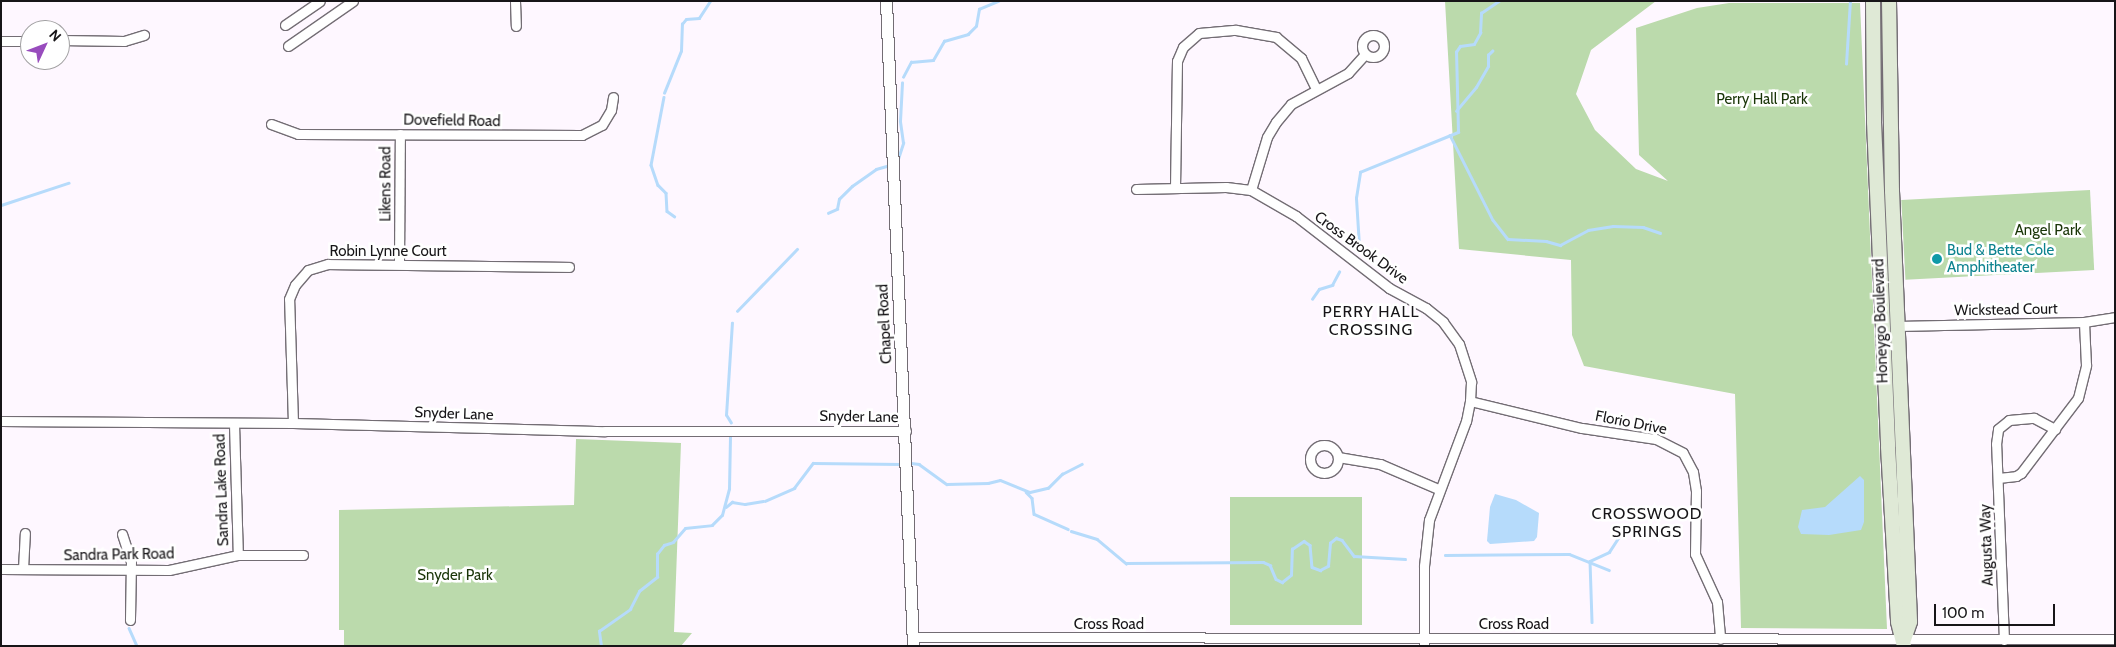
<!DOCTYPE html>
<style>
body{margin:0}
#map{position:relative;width:2116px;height:647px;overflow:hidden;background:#fef7ff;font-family:Cabin,sans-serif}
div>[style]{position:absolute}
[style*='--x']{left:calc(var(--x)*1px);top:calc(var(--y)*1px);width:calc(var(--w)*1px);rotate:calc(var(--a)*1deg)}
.green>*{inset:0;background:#bbdaac;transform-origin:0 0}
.water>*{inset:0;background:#b6dbfb}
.stream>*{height:2.5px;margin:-1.25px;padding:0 1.25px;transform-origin:1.25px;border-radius:1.25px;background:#b6dbfb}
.roads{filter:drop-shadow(1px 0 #736d74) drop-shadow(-1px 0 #736d74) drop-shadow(0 1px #736d74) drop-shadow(0 -1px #736d74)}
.minor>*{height:9px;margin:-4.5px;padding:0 4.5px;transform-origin:4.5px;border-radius:4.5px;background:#fff}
.minor>.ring{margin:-4.5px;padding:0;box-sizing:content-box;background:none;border:9px solid #fff;border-radius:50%}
.tertiary>*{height:11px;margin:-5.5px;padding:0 5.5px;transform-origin:5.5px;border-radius:5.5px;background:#fff}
.secondary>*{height:14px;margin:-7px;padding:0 7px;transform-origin:7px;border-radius:7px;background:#dfe9d6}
.dots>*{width:14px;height:14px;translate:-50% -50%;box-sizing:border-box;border:2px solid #fff;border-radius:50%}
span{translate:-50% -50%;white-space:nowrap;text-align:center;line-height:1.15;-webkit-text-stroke:5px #fff;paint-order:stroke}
.park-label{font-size:15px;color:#1a3508}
.street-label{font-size:15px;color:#171518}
.culture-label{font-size:15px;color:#0d838f}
.left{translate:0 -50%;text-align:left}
.neighbourhood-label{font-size:16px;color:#171518;letter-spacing:1px}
.frame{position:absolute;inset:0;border:2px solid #171518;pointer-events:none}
.north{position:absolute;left:20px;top:20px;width:50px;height:50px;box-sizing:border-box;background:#fff;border:1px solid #a2a1a3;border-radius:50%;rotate:47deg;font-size:14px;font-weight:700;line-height:20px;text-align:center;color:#171518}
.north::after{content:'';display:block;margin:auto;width:18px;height:22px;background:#984cbd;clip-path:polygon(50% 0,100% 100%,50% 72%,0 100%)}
.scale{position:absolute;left:1934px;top:604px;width:121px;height:22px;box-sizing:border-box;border:2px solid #171518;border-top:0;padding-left:6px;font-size:15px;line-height:18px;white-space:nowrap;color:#171518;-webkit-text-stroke:4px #fff;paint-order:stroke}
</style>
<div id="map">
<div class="green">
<div style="clip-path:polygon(1445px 1px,1656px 1px,1591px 50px,1576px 94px,1595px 130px,1636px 169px,1668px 181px,1639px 155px,1636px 28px,1697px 8px,1729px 3px,1860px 3px,1887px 629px,1741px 628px,1735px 394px,1584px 366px,1572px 335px,1571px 260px,1459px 249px)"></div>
<div style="left:2090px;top:190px;width:80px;height:189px;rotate:87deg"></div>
<div style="clip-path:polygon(576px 439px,681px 443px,674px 632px,692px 633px,681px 646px,344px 646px,344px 630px,339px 630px,339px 510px,574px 505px)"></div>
<div style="left:1230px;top:497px;width:132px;height:128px"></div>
</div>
<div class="water">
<div style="clip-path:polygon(1860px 476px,1864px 480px,1864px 522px,1861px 530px,1829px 535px,1801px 534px,1798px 527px,1802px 510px,1825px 507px)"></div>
<div style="clip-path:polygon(1495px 494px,1516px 500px,1539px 513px,1537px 537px,1534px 541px,1490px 544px,1487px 541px,1490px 507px)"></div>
</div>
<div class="stream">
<div style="--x:1501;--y:1;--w:5;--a:0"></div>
<div style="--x:1846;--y:64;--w:63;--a:-86.4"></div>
<div style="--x:903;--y:77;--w:17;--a:-62"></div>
<div style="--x:911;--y:62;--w:22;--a:-5"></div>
<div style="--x:933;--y:60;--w:22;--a:-60"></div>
<div style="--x:944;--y:41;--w:25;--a:-16"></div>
<div style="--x:968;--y:34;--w:11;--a:-45"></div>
<div style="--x:976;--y:26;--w:17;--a:-80"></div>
<div style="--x:979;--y:9;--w:21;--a:-23"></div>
<div style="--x:664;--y:93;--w:45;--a:-68"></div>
<div style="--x:681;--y:51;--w:27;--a:-88"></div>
<div style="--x:682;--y:24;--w:6;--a:-51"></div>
<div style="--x:686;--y:19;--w:13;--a:-4"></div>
<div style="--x:699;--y:18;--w:20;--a:-57"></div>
<div style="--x:664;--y:97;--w:69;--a:100.8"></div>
<div style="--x:651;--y:165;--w:21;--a:71"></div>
<div style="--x:658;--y:185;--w:11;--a:45"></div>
<div style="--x:666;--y:193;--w:18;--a:87"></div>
<div style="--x:667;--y:211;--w:9;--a:36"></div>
<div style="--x:1456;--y:111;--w:31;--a:-50"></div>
<div style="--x:1476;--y:87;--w:24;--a:-60"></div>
<div style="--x:1488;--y:66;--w:11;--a:-90"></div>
<div style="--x:1488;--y:55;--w:6;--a:-45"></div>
<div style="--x:1450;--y:135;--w:95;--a:63.2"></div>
<div style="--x:1493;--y:220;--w:24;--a:52"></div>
<div style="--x:1508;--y:239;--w:38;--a:3"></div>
<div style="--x:1546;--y:241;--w:15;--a:16"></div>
<div style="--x:1560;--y:245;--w:32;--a:-28"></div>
<div style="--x:1588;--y:230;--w:25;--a:-9"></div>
<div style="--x:1613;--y:226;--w:30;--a:2"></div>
<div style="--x:1643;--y:227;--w:18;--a:19"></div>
<div style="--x:897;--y:162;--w:20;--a:-72"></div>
<div style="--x:903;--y:143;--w:22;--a:-98"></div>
<div style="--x:900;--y:121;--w:38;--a:-87"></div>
<div style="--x:1;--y:205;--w:71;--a:-18.2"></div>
<div style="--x:828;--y:213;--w:10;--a:-24"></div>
<div style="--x:837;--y:209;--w:10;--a:-79"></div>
<div style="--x:839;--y:199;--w:18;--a:-45"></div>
<div style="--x:852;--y:186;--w:29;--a:-35"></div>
<div style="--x:876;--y:169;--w:15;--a:-16"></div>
<div style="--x:1359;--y:246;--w:48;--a:-93.6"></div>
<div style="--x:1356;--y:198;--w:26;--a:-81"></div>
<div style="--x:1360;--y:172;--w:106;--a:-22.2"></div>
<div style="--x:1458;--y:132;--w:80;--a:-91.4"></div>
<div style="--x:1456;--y:52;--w:7;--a:-56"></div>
<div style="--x:1460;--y:46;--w:14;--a:-8"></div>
<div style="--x:1474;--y:44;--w:13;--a:-61"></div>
<div style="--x:1480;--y:33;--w:20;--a:-87"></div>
<div style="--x:1481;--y:13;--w:22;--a:-34"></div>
<div style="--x:1312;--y:299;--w:12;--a:-55"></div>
<div style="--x:1319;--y:289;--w:14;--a:-17"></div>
<div style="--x:1332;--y:285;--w:15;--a:-62"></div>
<div style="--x:737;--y:311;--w:86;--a:-45.9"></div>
<div style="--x:731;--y:423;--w:9;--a:-122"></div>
<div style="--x:726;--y:415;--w:92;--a:-86.3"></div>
<div style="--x:911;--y:463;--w:8;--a:7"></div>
<div style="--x:919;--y:464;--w:34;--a:36"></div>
<div style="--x:947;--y:484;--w:41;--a:-1.4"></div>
<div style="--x:988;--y:483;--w:12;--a:-14"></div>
<div style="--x:1000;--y:480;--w:32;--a:22"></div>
<div style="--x:1030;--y:492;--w:18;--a:-13"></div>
<div style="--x:1048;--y:488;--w:20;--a:-45"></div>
<div style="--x:1062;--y:474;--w:22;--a:-27"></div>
<div style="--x:1026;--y:492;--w:8;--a:45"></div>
<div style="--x:1032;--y:498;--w:16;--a:83"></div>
<div style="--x:1034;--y:514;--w:37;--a:24"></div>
<div style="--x:765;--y:501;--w:32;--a:-24"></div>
<div style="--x:794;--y:488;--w:31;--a:-53"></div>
<div style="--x:813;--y:463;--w:88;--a:0.7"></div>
<div style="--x:726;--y:507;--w:8;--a:-40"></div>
<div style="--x:732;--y:502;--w:13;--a:9"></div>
<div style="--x:745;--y:504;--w:18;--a:-9"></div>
<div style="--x:1071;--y:531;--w:27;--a:17"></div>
<div style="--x:1097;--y:539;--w:38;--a:40"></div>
<div style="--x:1126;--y:563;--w:137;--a:-0.4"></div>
<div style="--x:1263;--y:562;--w:8;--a:23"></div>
<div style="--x:1270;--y:565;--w:15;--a:67"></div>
<div style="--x:1276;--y:579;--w:7;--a:27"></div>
<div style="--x:1282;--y:582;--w:11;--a:-38"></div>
<div style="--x:1291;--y:575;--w:26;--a:-88"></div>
<div style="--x:1292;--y:549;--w:14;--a:-34"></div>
<div style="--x:1304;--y:541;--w:7;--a:34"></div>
<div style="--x:1310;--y:545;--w:22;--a:85"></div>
<div style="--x:1312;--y:567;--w:9;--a:21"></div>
<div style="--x:1320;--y:570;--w:9;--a:-27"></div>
<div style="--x:1328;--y:566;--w:23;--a:-85"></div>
<div style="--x:1330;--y:543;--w:8;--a:-40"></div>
<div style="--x:1336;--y:538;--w:6;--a:18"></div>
<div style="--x:1342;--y:540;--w:20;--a:53"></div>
<div style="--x:1354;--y:556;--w:51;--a:3.4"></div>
<div style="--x:1445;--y:555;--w:124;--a:-0.5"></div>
<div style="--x:1569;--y:554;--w:43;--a:21.8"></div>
<div style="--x:1590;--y:561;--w:61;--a:88.1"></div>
<div style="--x:1590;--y:561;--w:21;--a:-25"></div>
<div style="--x:1609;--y:552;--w:17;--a:-57"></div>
<div style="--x:129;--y:628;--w:20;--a:66"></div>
<div style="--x:601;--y:646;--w:15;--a:-98"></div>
<div style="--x:599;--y:631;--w:38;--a:-35"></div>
<div style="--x:630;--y:609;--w:20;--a:-63"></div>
<div style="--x:639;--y:591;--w:23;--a:-38"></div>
<div style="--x:657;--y:577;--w:23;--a:-90"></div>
<div style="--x:657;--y:554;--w:11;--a:-52"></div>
<div style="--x:664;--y:545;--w:9;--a:-18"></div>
<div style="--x:673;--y:542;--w:18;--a:-49"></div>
<div style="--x:685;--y:528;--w:27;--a:-6"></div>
<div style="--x:712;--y:525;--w:14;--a:-45"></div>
<div style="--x:722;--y:515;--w:27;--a:-75"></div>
<div style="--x:729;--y:489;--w:52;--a:-88.9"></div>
</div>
<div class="roads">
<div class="minor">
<div style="--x:515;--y:1;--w:25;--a:88"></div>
<div style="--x:285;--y:25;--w:42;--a:-34.4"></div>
<div class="ring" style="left:1362px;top:35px;width:13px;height:13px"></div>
<div style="--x:60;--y:40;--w:64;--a:0.9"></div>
<div style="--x:124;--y:41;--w:21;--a:-17"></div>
<div style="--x:1;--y:41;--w:29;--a:0"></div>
<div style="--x:288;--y:46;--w:79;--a:-34.7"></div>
<div style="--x:271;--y:124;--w:29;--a:20"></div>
<div style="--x:298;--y:134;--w:284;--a:0.2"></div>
<div style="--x:582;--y:135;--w:22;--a:-27"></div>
<div style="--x:602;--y:125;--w:17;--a:-59"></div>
<div style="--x:611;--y:110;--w:13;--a:-81"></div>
<div style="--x:1175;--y:188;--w:127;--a:-89.1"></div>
<div style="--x:1177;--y:61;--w:15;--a:-67"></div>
<div style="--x:1183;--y:47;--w:21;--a:-41"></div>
<div style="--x:1199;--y:33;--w:37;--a:-5"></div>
<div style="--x:1236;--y:30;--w:41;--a:9.9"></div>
<div style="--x:1276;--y:37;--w:33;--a:40"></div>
<div style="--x:1301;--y:58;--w:34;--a:64"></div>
<div style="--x:1136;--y:189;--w:90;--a:-1.3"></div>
<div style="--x:1226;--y:187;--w:25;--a:7"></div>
<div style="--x:1251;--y:190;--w:52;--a:30"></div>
<div style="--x:1296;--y:216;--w:118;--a:37.7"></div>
<div style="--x:1389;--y:288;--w:42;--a:28.4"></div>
<div style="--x:1426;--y:308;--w:22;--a:39"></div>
<div style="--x:1443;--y:322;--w:27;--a:54"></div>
<div style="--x:1459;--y:344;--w:40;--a:72"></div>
<div style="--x:1471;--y:382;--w:19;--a:93"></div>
<div style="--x:1470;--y:401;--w:20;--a:101"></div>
<div style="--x:1466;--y:421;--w:106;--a:110.5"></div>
<div style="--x:1429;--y:520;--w:46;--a:96.2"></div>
<div style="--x:1424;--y:566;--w:80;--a:90"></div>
<div style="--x:1251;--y:190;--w:55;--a:-73.2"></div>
<div style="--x:1267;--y:137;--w:17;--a:-59"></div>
<div style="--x:1276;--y:122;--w:23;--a:-50"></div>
<div style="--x:1291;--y:104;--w:65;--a:-28.5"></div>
<div style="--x:1348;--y:73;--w:25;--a:-48"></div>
<div style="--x:399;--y:264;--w:130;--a:-89.6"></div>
<div style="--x:1897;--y:326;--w:187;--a:-1.2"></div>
<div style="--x:2084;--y:322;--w:31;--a:-9"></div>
<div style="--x:1470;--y:401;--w:115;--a:13.6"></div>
<div style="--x:1582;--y:428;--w:75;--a:8.5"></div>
<div style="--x:1656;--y:439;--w:30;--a:27"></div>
<div style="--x:1683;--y:453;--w:21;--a:62"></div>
<div style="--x:1693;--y:472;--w:19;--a:81"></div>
<div style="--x:1696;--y:491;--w:63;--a:90.9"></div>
<div style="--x:1695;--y:554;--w:53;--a:65.4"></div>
<div style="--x:1717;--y:602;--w:37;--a:85"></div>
<div style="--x:1;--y:421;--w:292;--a:0.4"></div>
<div style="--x:293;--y:423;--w:312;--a:1.5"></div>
<div style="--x:605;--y:431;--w:301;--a:0"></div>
<div style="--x:293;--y:423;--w:124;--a:-91.8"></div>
<div style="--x:289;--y:299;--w:15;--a:-67"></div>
<div style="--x:295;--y:285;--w:20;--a:-49"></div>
<div style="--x:308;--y:270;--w:21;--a:-17"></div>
<div style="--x:328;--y:264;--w:241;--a:0.7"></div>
<div style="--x:234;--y:424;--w:131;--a:88.3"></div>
<div class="ring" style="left:1310px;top:445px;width:19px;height:19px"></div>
<div style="--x:1338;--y:457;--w:43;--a:9.5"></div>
<div style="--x:1380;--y:464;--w:63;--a:23.3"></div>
<div style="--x:1998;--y:478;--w:18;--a:-6"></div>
<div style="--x:2016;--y:476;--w:6;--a:-31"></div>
<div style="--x:2021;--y:473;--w:94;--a:-52.8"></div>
<div style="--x:2078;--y:398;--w:34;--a:-76"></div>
<div style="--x:2086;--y:365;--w:43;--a:-92.7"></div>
<div style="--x:122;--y:534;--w:28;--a:72"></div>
<div style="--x:131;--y:561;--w:59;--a:91"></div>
<div style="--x:1;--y:569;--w:168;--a:0.3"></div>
<div style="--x:169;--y:570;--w:71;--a:-12.3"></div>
<div style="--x:238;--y:555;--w:65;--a:0"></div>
<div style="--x:23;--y:569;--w:36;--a:-87"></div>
<div style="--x:913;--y:637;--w:1202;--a:0.1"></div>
<div style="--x:2004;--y:640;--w:196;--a:-92.3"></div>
<div style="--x:1996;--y:444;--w:15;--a:-82"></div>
<div style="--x:1998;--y:429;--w:14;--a:-39"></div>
<div style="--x:2009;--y:420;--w:25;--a:-5"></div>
<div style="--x:2034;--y:418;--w:24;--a:28"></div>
</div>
<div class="tertiary">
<div style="--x:886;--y:1;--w:646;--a:87.6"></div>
</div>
<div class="secondary">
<div style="--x:1873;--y:1;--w:121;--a:89.5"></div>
<div style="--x:1874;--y:122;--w:325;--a:87.5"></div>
<div style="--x:1888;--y:447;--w:175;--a:86.7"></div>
<div style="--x:1898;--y:622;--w:25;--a:76"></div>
<div style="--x:1889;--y:1;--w:190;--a:89.1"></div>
<div style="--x:1892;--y:191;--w:431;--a:87.6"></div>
<div style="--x:1910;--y:622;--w:18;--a:109"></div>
</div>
</div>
<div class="dots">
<div style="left:1937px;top:259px;background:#0f9aa8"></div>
</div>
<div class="park-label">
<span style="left:1762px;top:100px">Perry Hall Park</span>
<span style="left:2048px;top:231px">Angel Park</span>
<span style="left:455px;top:576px">Snyder Park</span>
</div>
<div class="street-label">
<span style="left:452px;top:121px;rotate:1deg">Dovefield Road</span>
<span style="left:386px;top:184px;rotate:-90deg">Likens Road</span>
<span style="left:1361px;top:248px;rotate:36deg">Cross Brook Drive</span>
<span style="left:388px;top:252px">Robin Lynne Court</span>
<span style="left:2006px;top:310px;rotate:-1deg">Wickstead Court</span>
<span style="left:1881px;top:321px;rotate:-92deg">Honeygo Boulevard</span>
<span style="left:885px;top:324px;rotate:-93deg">Chapel Road</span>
<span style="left:454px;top:414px;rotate:2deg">Snyder Lane</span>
<span style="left:859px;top:417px;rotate:1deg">Snyder Lane</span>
<span style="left:1631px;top:423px;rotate:11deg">Florio Drive</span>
<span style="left:222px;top:490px;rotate:-92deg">Sandra Lake Road</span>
<span style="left:1987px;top:545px;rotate:-92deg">Augusta Way</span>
<span style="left:119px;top:555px;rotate:-1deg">Sandra Park Road</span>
<span style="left:1109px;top:625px">Cross Road</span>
<span style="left:1514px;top:625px">Cross Road</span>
</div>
<div class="culture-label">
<span class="left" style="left:1947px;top:259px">Bud &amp; Bette Cole<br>Amphitheater</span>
</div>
<div class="neighbourhood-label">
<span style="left:1371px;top:321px">PERRY HALL<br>CROSSING</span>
<span style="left:1647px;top:523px">CROSSWOOD<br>SPRINGS</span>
</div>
<div class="frame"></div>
<div class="north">N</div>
<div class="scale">100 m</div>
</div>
